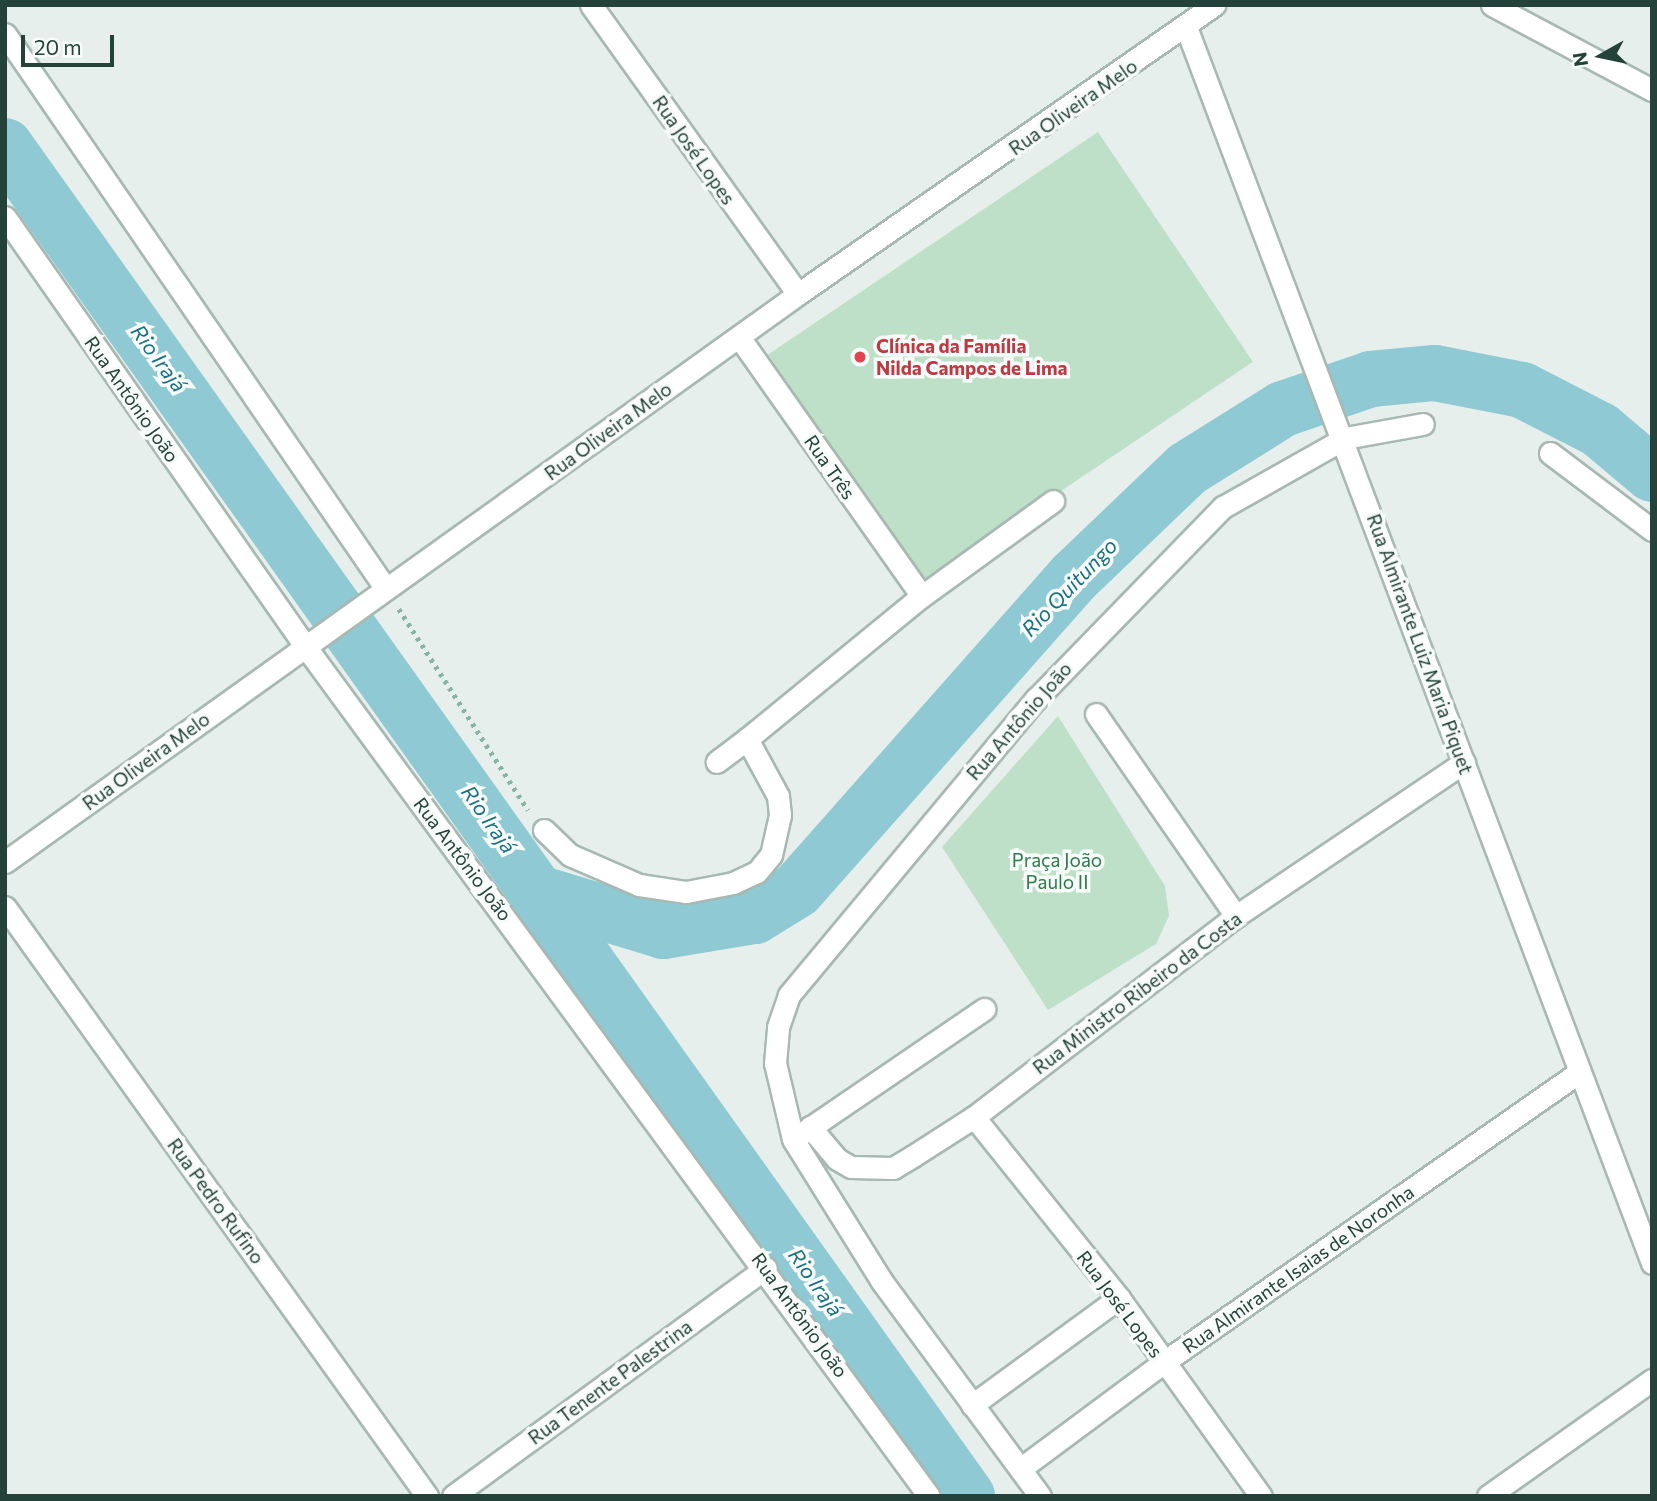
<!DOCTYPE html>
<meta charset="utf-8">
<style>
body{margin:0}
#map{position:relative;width:1657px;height:1501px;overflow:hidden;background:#e6efeb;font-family:Commissioner,sans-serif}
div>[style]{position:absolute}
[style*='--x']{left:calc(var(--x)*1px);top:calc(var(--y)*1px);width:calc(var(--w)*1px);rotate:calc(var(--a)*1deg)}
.green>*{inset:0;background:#bfe0c8;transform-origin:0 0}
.river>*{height:56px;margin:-28px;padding:0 28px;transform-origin:28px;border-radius:28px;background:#8ec9d4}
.path>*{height:4.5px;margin-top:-2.25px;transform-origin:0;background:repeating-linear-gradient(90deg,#86b3a5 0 3.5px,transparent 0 8.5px)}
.roads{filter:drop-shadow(2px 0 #a8b8b2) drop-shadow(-2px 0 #a8b8b2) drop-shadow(0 2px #a8b8b2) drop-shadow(0 -2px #a8b8b2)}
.minor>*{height:21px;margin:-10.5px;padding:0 10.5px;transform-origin:10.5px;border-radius:10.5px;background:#fff}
.secondary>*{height:21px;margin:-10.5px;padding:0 10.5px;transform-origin:10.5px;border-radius:10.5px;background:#fff}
.dots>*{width:19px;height:19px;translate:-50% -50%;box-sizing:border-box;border:4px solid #f7fbf9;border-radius:50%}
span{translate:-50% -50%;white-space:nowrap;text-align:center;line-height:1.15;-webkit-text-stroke:7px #f7fbf9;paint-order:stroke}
.street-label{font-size:19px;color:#24423a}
.health-label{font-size:19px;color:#be3a42;font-weight:700}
.left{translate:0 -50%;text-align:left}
.park-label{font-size:19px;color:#2d7a4b}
.water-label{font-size:21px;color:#1c6f80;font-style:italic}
.frame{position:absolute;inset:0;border:7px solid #24423a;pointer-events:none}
.north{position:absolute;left:1566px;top:21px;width:70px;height:70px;-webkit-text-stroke:5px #f7fbf9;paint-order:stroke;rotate:261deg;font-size:19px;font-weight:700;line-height:28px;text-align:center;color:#24423a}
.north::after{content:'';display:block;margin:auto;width:24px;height:32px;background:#24423a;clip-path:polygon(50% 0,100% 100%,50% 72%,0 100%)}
.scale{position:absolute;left:21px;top:35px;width:93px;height:32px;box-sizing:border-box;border:4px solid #24423a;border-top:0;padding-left:9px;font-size:21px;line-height:24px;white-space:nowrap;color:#24423a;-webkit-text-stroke:5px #f7fbf9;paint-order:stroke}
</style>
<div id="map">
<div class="green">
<div style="left:1098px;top:132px;width:277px;height:398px;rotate:56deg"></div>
<div style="clip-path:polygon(1058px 716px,1165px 886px,1169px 916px,1156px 944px,1048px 1010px,942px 847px)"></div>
</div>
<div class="river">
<div style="--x:5;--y:146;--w:1658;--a:54.53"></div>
<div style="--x:538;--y:893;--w:131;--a:16.9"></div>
<div style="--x:663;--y:931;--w:93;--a:-9.3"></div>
<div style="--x:755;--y:916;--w:49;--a:-31.8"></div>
<div style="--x:797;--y:890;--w:418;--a:-48.5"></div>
<div style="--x:1074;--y:577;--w:156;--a:-43.7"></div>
<div style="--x:1187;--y:469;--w:113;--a:-32"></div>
<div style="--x:1283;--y:409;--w:93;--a:-18.8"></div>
<div style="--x:1371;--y:379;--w:64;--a:-5.4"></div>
<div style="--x:1435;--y:373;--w:89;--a:11.1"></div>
<div style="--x:1522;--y:390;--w:88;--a:27.1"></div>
<div style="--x:1600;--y:430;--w:68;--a:40.2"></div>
</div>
<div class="path">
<div style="--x:399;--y:609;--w:239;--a:57.3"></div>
</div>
<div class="roads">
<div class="minor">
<div style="--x:591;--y:5;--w:355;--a:54.4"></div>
<div style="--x:1186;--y:27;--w:1321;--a:69.34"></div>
<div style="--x:5;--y:34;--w:673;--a:55.53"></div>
<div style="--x:5;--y:217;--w:523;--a:55.03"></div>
<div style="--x:305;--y:646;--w:1054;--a:53.72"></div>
<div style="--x:739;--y:337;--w:317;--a:54.8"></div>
<div style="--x:1550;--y:453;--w:128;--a:37"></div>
<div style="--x:1096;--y:714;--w:246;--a:55.3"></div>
<div style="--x:747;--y:739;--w:226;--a:-39.3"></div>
<div style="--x:922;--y:596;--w:162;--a:-35.9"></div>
<div style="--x:544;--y:830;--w:36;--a:44"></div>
<div style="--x:570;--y:855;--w:75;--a:23.5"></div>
<div style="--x:639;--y:885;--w:48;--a:8.5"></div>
<div style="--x:686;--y:892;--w:48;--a:-10.8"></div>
<div style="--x:733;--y:883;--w:26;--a:-25"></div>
<div style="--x:757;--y:872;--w:22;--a:-51"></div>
<div style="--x:771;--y:855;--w:41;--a:-77.3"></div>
<div style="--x:780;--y:815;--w:19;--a:-96"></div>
<div style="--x:778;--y:796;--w:65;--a:-118.5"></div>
<div style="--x:747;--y:739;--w:38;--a:143"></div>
<div style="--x:5;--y:862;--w:975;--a:-35.61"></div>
<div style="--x:798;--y:294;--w:507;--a:-34.79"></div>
<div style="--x:5;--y:907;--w:725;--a:54.38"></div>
<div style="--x:974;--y:1117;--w:232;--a:51.3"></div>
<div style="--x:1119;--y:1298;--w:244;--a:54.4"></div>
<div style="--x:810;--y:1127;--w:42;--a:49.8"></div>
<div style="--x:837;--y:1159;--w:16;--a:30"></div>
<div style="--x:851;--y:1167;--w:42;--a:1.4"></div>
<div style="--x:893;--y:1168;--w:23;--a:-31"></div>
<div style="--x:913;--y:1156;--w:72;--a:-32.6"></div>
<div style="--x:974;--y:1117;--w:330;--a:-37.5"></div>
<div style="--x:1236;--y:916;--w:275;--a:-34"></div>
<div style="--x:801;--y:1134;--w:222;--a:-34.3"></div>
<div style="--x:972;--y:1405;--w:182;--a:-36.1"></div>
<div style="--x:1020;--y:1469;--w:179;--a:-36.6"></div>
<div style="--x:1164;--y:1362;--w:505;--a:-34.92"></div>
<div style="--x:453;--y:1496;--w:387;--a:-36.1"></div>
<div style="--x:1040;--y:1496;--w:268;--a:-126.4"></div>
<div style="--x:881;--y:1280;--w:166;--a:-122"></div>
<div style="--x:793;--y:1139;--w:78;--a:-103.3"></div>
<div style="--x:775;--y:1063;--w:36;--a:-85"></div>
<div style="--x:778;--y:1027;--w:34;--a:-71"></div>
<div style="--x:789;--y:995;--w:386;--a:-50.2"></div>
<div style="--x:1036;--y:699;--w:268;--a:-45.8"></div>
<div style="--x:1223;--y:507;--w:140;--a:-29.5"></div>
<div style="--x:1345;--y:438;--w:79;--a:-10.2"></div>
<div style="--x:1488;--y:1496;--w:201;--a:-35.3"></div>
</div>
<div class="secondary">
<div style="--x:1492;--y:5;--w:181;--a:28"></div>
</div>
</div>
<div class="dots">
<div style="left:860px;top:357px;background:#e0444e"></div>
</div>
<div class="street-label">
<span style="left:1073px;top:107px;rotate:-35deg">Rua Oliveira Melo</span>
<span style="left:694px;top:150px;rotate:55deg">Rua José Lopes</span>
<span style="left:132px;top:399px;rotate:55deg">Rua Antônio João</span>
<span style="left:608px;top:431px;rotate:-36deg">Rua Oliveira Melo</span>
<span style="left:830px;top:467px;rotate:55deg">Rua Três</span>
<span style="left:1420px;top:644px;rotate:70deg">Rua Almirante Luiz Maria Piquet</span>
<span style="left:1019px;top:721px;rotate:-49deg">Rua Antônio João</span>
<span style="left:146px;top:761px;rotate:-36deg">Rua Oliveira Melo</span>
<span style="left:463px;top:859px;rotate:53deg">Rua Antônio João</span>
<span style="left:1137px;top:993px;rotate:-37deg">Rua Ministro Ribeiro da Costa</span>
<span style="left:216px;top:1201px;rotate:54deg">Rua Pedro Rufino</span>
<span style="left:1298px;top:1269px;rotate:-35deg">Rua Almirante Isaias de Noronha</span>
<span style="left:1120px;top:1304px;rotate:53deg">Rua José Lopes</span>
<span style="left:800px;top:1315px;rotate:54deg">Rua Antônio João</span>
<span style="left:610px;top:1382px;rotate:-36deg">Rua Tenente Palestrina</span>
</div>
<div class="health-label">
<span class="left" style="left:876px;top:357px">Clínica da Família<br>Nilda Campos de Lima</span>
</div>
<div class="park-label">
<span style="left:1057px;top:871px">Praça João<br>Paulo II</span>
</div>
<div class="water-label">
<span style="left:159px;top:358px;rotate:54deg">Rio Irajá</span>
<span style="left:1069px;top:587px;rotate:-46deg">Rio Quitungo</span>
<span style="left:489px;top:819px;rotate:55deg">Rio Irajá</span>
<span style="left:816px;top:1282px;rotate:55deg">Rio Irajá</span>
</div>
<div class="frame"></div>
<div class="north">N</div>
<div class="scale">20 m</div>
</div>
